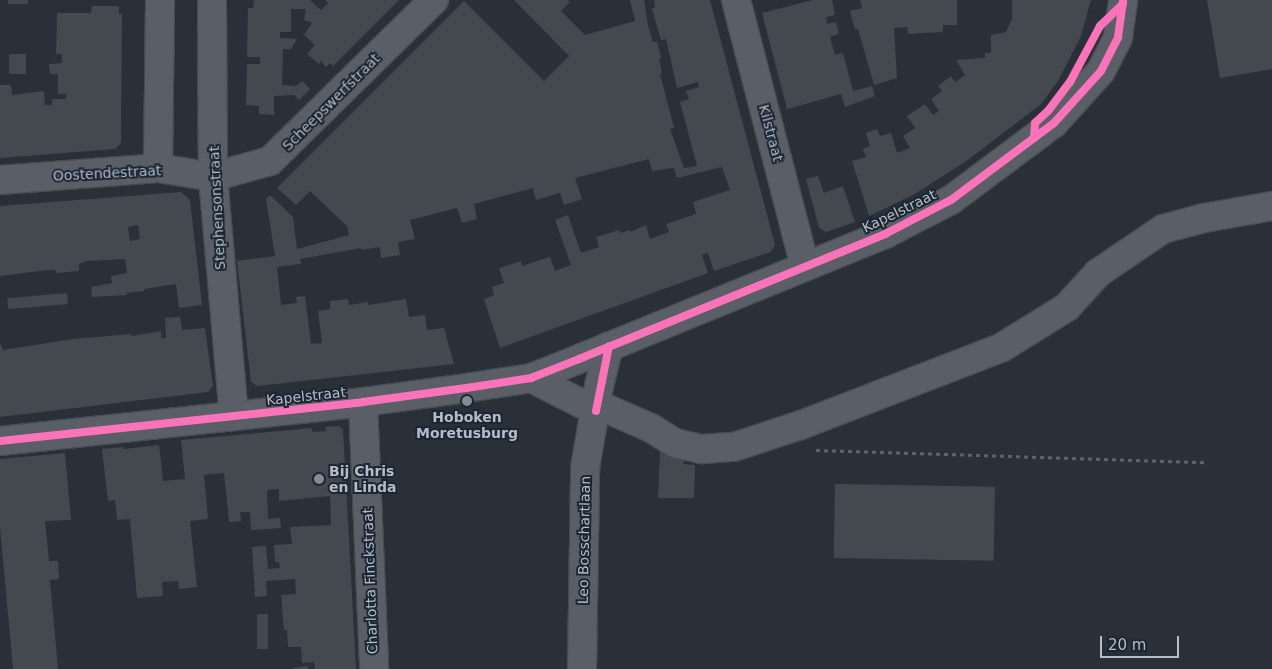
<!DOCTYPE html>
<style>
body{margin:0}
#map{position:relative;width:1272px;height:669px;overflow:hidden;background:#2a3038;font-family:"DejaVu Sans",sans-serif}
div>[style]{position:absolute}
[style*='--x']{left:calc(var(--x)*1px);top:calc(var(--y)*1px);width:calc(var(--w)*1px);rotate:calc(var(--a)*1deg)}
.building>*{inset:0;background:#444950;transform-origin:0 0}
.path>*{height:3px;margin-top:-1.5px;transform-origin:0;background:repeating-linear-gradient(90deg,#5d636a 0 4px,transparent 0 8px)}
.roads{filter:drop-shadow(1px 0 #484c53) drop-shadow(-1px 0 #484c53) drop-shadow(0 1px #484c53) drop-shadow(0 -1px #484c53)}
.minor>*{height:28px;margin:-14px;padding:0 14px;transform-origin:14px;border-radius:14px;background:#5a5e66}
.cycleway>*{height:8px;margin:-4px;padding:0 4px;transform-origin:4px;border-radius:4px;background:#fb73b8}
.dots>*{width:14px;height:14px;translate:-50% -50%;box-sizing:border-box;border:2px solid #1d2633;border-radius:50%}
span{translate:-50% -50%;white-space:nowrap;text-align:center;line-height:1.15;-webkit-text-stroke:4px #1d2633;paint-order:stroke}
.street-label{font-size:14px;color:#b4bcc9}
.poi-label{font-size:14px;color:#b4bcc9;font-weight:700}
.left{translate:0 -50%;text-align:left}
.scale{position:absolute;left:1100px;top:636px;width:79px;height:22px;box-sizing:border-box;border:2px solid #b4bcc9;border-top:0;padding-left:6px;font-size:15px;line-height:18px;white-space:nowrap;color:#b4bcc9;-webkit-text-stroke:4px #1d2633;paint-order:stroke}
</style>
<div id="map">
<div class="building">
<div style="left:8px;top:0;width:20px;height:4px"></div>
<div style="clip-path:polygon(254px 0,310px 0,321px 10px,328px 3px,325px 0,399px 0,333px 66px,330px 63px,326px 67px,321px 61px,319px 64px,307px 54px,315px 45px,304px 35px,312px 23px,304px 20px,306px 9px,291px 9px,291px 32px,280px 32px,280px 38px,297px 39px,291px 49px,283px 49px,282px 85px,296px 86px,302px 81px,310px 89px,299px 100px,294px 95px,274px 96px,274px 115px,259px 114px,259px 106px,246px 105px,247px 64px,260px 64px,260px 57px,247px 57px,248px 8px,253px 8px)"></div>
<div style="clip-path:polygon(514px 0,567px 0,570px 2px,561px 11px,585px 35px,635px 21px,630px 0,644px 0,648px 26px,653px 42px,657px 41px,661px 58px,659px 59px,662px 73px,660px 74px,674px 128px,670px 129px,684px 168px,697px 166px,680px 102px,689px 99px,686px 91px,699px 87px,698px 82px,677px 88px,666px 39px,661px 40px,652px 9px,655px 7px,654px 0,710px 0,775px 245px,771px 252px,714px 271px,708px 253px,702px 255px,708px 273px,500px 348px,484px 299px,494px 295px,492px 287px,504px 283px,499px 268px,521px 261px,522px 266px,550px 257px,555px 271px,571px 265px,555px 220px,568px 215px,581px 253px,599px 247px,596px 237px,619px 230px,620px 233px,630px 230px,630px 232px,646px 225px,650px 239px,669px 232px,666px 224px,696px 214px,693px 202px,730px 190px,722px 167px,677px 178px,674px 168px,652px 171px,649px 159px,575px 178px,582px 199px,564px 205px,560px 193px,536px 200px,533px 188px,474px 204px,477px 219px,462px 223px,457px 208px,410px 220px,415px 239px,398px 242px,400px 255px,381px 258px,380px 247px,361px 250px,361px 248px,300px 259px,301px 264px,277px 267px,281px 305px,297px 303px,296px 297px,305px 296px,311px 344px,322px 343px,318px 311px,330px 309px,330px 301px,348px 299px,349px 305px,368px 302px,368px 305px,406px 299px,409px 317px,425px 315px,427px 330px,444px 328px,454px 364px,257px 386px,251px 382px,237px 261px,275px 256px,266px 199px,270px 195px,293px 217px,297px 249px,349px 235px,347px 226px,310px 191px,296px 205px,277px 188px,464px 1px,544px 81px,569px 56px)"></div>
<div style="clip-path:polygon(813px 0,832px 0,835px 15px,826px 17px,827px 24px,836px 22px,839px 34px,830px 37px,835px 55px,843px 53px,853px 91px,872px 86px,875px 96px,845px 107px,841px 94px,787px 109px,762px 13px)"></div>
<div style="clip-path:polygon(860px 0,957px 0,957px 25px,943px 25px,943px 32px,908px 34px,907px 27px,894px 28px,897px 78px,874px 85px,858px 29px,855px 30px,850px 11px,862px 8px)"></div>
<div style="clip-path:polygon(1012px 0,1091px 0,1081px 36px,1058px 81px,1040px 105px,965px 162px,913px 195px,869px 216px,852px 161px,866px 157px,863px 149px,870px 146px,866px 133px,877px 129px,880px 136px,891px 133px,897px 153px,910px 148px,903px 136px,915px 128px,907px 116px,925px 104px,933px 115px,939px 111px,931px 99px,942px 91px,938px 86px,951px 76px,955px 82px,965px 75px,956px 60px,985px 58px,985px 53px,991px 53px,991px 35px,1006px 32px,1012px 19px)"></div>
<div style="clip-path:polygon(1207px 0,1272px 0,1272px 69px,1220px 78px)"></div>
<div style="clip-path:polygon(92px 6px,119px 6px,119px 14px,122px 14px,121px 143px,115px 149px,0 158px,0 85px,11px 85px,12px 95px,44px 91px,45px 105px,52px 105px,52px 99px,66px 99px,66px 94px,58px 94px,58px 74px,50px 74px,49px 64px,62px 63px,62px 54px,56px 54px,57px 13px,91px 13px)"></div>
<div style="left:9px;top:54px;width:17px;height:20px"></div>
<div style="clip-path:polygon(818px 176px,824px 193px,843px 186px,855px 222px,826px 232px,819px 228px,806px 179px)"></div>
<div style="clip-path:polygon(evenodd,181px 192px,190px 200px,202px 305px,179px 308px,176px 284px,144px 289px,144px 291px,126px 293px,127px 295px,92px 297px,91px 287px,112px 283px,111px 276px,127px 273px,125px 259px,87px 261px,79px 264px,79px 271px,56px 273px,55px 270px,48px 270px,0 276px,0 206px,181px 192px,138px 225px,140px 239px,130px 241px,128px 227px,138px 225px)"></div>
<div style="left:67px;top:293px;width:11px;height:60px;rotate:85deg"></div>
<div style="clip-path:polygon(180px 317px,182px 330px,205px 328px,213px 386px,208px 392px,0 417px,0 343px,3px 350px,73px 339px,131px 334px,132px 336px,161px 331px,161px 338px,166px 338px,165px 318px)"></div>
<div style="clip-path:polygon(339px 426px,343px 429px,356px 669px,315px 669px,314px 662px,302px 663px,301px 647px,288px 647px,287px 630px,284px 630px,281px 595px,296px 594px,295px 579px,266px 581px,267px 596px,255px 597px,252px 547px,266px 546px,268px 569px,280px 568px,279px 562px,275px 562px,274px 545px,292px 544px,290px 527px,331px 525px,330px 496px,279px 501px,279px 489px,267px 490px,268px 519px,280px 518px,281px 528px,251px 530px,250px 512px,240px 512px,241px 521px,229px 522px,224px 473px,204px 475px,208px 519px,190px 521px,197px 587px,179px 589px,178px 581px,162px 582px,163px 596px,137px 598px,130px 519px,117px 520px,115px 500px,108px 501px,102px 449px,123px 447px,124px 449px,159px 445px,163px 481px,185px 479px,181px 440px,312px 428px,312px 432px,326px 431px,325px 427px)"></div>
<div style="clip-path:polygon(660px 449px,684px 461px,683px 464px,695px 465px,694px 498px,658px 498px)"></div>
<div style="clip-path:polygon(65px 453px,71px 520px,45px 521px,49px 561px,58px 561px,59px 579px,50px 580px,58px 669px,13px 669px,0 527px,0 459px)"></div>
<div style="left:835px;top:484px;width:160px;height:74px;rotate:1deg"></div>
<div style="left:257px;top:614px;width:11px;height:35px"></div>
<div style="clip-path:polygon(308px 666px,308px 669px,293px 669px,293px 668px)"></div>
</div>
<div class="path">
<div style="--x:816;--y:450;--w:389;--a:1.8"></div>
</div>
<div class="roads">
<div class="minor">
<div style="--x:212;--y:0;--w:177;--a:89.7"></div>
<div style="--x:213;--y:177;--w:240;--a:85"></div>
<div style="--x:736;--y:0;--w:275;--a:75.5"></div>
<div style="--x:158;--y:168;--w:168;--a:-89.3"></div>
<div style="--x:0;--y:180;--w:158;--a:-4.3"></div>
<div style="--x:158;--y:168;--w:56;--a:9.3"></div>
<div style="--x:213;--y:177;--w:59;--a:-15.7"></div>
<div style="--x:270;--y:161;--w:230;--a:-44.5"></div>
<div style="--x:531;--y:378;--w:73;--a:26.9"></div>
<div style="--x:363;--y:402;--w:267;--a:87.6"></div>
<div style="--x:596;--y:404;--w:60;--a:23.6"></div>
<div style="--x:651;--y:428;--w:28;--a:32"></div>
<div style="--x:675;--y:443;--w:28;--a:13"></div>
<div style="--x:702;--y:449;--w:32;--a:-4"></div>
<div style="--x:734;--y:447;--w:71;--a:-18.2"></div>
<div style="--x:801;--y:425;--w:214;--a:-21.1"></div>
<div style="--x:1001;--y:348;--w:78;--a:-31.8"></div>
<div style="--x:1067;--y:307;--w:46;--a:-47.6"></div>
<div style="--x:1098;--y:273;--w:78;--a:-34.1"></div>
<div style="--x:1163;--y:229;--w:42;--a:-15"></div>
<div style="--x:1204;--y:218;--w:69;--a:-10"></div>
<div style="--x:0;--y:441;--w:365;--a:-6.1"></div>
<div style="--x:363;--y:402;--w:104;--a:-7.7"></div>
<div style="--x:466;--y:388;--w:66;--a:-8.7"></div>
<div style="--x:531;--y:378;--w:52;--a:-21.6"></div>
<div style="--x:579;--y:359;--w:331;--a:-22.2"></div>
<div style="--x:885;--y:234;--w:74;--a:-27.3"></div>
<div style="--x:951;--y:200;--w:129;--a:-36.8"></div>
<div style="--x:1054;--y:123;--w:70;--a:-47.9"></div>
<div style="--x:1101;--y:71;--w:38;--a:-63"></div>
<div style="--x:1118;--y:37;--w:37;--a:-82"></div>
<div style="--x:582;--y:669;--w:201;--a:-89.1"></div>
<div style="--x:585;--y:468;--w:83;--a:-80.3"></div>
<div style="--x:599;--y:386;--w:41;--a:-76"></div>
</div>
</div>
<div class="cycleway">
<div style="--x:1034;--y:138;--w:15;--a:-86"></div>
<div style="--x:1035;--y:123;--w:18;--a:-43"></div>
<div style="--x:1048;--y:111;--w:36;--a:-53"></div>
<div style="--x:1070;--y:82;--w:64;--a:-61.8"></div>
<div style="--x:1100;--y:26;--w:32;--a:-44"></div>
<div style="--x:596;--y:411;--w:66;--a:-78.7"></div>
<div style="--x:0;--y:441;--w:365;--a:-6.1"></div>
<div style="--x:363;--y:402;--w:104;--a:-7.7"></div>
<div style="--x:466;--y:388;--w:66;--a:-8.7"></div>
<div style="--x:531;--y:378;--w:52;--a:-21.6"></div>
<div style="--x:579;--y:359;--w:331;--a:-22.2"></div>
<div style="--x:885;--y:234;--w:74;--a:-27.3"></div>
<div style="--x:951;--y:200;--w:129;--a:-36.8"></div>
<div style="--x:1054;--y:123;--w:70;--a:-47.9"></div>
<div style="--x:1101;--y:71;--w:38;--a:-63"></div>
<div style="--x:1118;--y:37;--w:37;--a:-82"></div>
</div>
<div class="dots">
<div style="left:467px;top:401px;background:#848b96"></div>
<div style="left:319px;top:479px;background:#848b96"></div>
</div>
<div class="street-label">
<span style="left:331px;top:102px;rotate:-45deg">Scheepswerfstraat</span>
<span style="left:771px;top:133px;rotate:75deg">Kilstraat</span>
<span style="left:107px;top:173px;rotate:-3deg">Oostendestraat</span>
<span style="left:217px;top:208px;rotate:-93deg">Stephensonstraat</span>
<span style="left:899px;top:211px;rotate:-26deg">Kapelstraat</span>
<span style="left:306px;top:396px;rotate:-6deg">Kapelstraat</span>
<span style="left:584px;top:540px;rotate:-89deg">Leo Bosschartlaan</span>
<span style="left:370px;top:581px;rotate:-92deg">Charlotta Finckstraat</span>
</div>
<div class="poi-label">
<span style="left:467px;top:425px">Hoboken<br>Moretusburg</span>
<span class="left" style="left:329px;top:479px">Bij Chris<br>en Linda</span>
</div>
<div class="scale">20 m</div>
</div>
